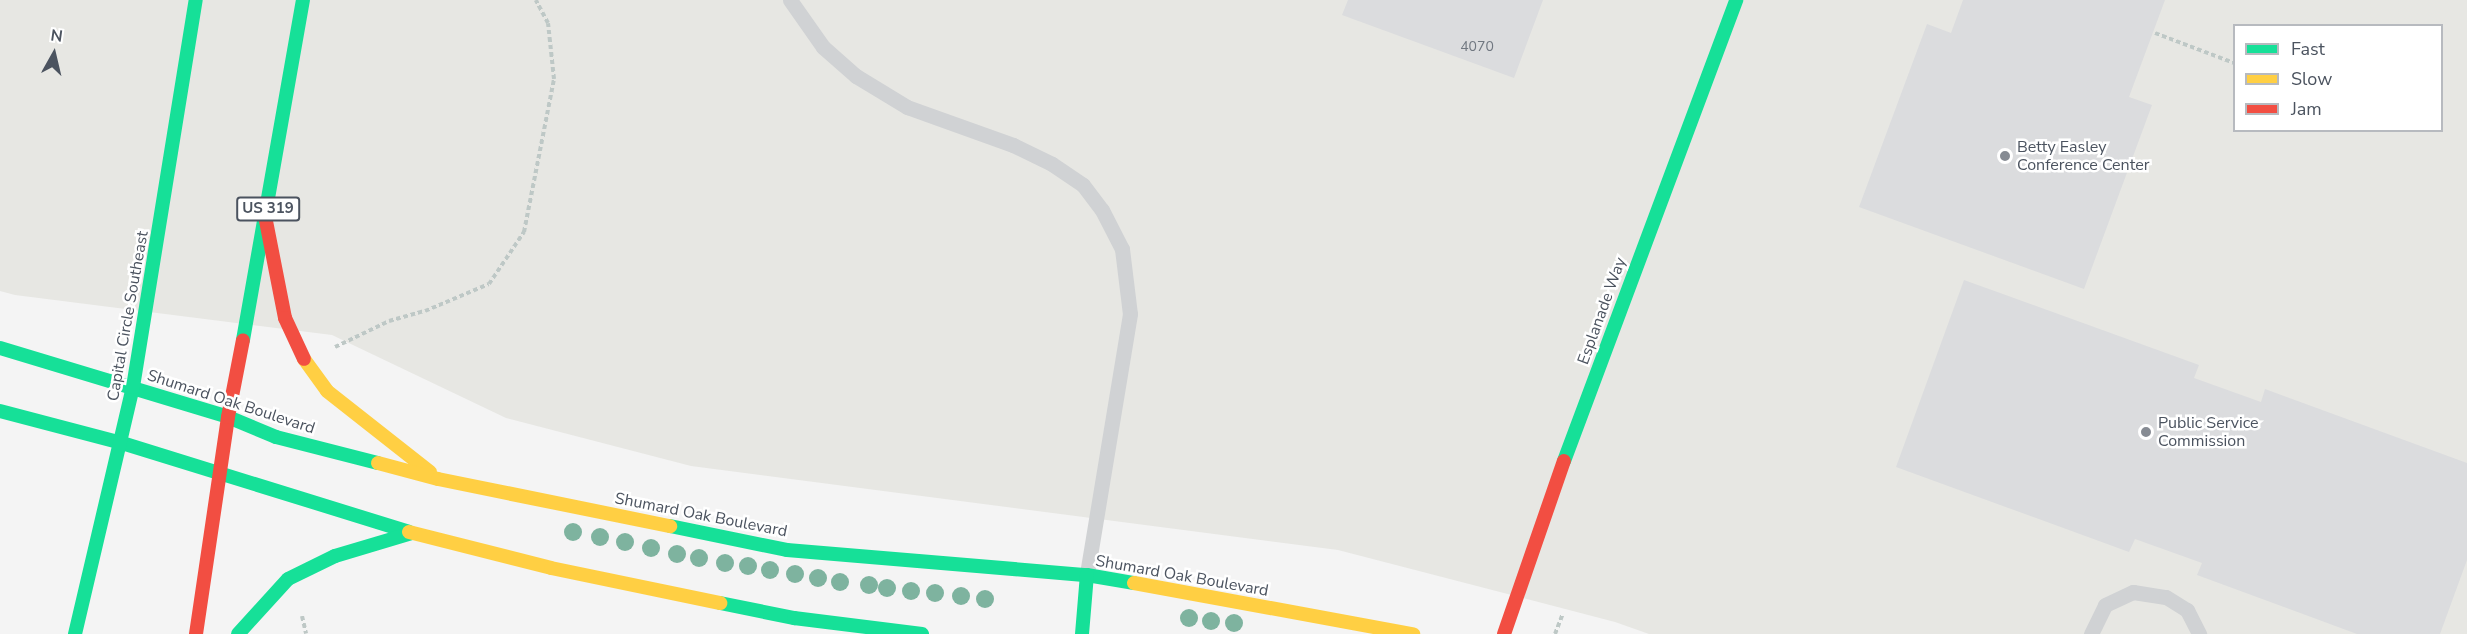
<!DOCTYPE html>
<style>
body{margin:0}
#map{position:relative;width:2467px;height:634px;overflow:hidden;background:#f4f4f4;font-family:"Nunito Sans",sans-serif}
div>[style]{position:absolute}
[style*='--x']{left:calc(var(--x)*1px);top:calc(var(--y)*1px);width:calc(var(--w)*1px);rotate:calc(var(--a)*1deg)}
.commercial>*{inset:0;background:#e7e7e3}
.building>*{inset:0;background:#dbdcde}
.path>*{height:4px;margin-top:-2px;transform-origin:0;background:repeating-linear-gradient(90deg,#bec8c6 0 4.5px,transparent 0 7.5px)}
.lane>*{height:15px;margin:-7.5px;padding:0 7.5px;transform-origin:7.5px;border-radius:7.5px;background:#d0d2d4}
.fast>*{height:14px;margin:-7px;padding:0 7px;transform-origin:7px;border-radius:7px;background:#16e098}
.slow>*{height:14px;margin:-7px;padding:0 7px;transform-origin:7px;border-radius:7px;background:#ffcf43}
.jam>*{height:14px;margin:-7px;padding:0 7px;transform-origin:7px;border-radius:7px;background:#f24e42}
.trees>*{width:18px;height:18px;margin:-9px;border-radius:50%;background:#7eb39f}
.dots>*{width:16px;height:16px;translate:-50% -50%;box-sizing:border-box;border:3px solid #fff;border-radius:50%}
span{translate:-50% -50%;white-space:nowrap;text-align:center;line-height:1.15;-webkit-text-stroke:5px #fff;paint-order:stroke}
.number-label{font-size:14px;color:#707780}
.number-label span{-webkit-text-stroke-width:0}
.shield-label span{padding:2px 4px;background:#fff;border:2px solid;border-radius:4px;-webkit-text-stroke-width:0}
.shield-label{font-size:15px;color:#4b535f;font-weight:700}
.poi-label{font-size:16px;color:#4b535f}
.left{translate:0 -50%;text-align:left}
.street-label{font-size:16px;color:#4b535f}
.legend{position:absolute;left:2233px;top:24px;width:210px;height:108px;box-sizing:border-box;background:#fff;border:2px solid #b7babf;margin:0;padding:8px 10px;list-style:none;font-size:18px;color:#4b535f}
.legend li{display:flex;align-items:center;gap:12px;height:30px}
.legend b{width:30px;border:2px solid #b7babf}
.north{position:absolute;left:24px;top:24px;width:60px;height:60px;-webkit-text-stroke:4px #fff;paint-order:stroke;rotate:8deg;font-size:16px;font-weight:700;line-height:24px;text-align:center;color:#4b535f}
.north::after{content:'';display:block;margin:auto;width:21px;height:27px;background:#4b535f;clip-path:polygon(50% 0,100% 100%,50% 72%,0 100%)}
</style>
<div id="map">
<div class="commercial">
<div style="clip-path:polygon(evenodd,0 0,2467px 0,2467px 634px,1649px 634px,1615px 622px,1338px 550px,691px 466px,506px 418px,332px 335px,15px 295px,0 291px,0 0,2234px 26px,2442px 26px,2442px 130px,2234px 130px,2234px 26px)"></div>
</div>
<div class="building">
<div style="clip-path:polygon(1348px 0,1543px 0,1514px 78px,1342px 15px)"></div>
<div style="clip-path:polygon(1963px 0,2165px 0,2129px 97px,2152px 105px,2084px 289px,1859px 207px,1927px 24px,1951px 33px)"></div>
<div style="clip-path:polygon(1964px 280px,2199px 365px,2194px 378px,2261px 402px,2265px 389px,2467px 463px,2467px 560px,2440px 634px,2357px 634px,2197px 575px,2202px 563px,2135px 539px,2129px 552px,1896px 467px)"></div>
</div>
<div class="path">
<div style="--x:2155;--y:33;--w:85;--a:20.8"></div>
<div style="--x:335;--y:347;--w:60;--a:-25.7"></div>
<div style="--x:389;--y:321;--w:37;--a:-16"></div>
<div style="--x:425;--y:311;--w:69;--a:-22.9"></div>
<div style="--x:489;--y:284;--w:63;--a:-56.1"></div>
<div style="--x:524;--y:232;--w:156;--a:-78.9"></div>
<div style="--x:554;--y:79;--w:56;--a:-96.1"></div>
<div style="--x:548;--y:23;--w:26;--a:-118"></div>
<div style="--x:302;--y:616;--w:18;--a:77"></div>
<div style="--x:1555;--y:634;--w:22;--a:-69"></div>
</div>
<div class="lane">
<div style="--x:790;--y:0;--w:57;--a:54.9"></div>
<div style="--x:823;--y:47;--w:44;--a:41.3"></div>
<div style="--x:856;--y:76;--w:60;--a:31.3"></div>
<div style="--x:907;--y:107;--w:113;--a:19.7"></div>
<div style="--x:1013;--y:145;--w:43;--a:26"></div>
<div style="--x:1052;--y:164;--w:37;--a:34"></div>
<div style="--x:1083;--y:185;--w:31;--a:53"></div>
<div style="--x:1102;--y:210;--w:44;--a:62.9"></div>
<div style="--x:1122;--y:249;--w:65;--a:83"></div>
<div style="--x:1130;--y:314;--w:265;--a:99.4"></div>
<div style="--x:2091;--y:634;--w:32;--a:-64"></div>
<div style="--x:2105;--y:605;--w:31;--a:-25"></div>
<div style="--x:2133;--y:592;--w:33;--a:9"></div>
<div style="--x:2166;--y:597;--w:25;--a:32"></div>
<div style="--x:2187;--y:610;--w:27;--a:63"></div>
</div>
<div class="fast">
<div style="--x:243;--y:340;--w:345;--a:-80"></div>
<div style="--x:0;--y:348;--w:238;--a:16.8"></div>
<div style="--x:228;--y:417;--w:52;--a:22.6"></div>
<div style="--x:276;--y:437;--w:105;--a:14.3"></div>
<div style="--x:0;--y:411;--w:126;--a:14.7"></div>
<div style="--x:122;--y:443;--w:300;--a:17.2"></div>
<div style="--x:1564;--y:461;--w:492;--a:-69.5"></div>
<div style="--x:670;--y:526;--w:119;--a:11.6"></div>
<div style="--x:787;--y:550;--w:301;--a:4.8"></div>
<div style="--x:1087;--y:575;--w:48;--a:9.7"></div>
<div style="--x:720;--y:603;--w:76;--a:11.5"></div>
<div style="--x:794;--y:618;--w:129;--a:7.1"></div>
<div style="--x:75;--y:634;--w:254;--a:-76.8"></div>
<div style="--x:133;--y:387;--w:392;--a:-80.8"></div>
<div style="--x:238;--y:634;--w:74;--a:-47.7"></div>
<div style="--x:288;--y:579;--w:52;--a:-26.1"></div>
<div style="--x:335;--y:556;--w:80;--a:-16.6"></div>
<div style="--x:1082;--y:634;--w:59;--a:-85.2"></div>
</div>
<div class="slow">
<div style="--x:304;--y:359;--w:39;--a:54"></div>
<div style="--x:327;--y:391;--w:131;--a:38.2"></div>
<div style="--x:378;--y:463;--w:62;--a:14.9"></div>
<div style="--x:438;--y:479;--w:237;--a:11.5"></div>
<div style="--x:409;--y:532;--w:146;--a:14.2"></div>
<div style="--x:551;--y:568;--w:173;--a:11.7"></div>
<div style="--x:1134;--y:583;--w:284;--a:10.4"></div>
</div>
<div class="jam">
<div style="--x:266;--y:221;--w:99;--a:78.9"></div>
<div style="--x:285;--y:318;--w:45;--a:65.1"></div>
<div style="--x:196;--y:634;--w:219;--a:-81.6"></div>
<div style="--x:228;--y:417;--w:78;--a:-79"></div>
<div style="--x:1504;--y:634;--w:183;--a:-70.9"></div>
</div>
<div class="trees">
<div style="left:573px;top:532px"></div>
<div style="left:600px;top:537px"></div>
<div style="left:625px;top:542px"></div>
<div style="left:651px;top:548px"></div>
<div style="left:677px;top:554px"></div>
<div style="left:699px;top:558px"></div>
<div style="left:725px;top:563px"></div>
<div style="left:748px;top:566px"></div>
<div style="left:770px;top:570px"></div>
<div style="left:795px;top:574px"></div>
<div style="left:818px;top:578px"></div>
<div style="left:840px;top:582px"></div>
<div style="left:869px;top:585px"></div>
<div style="left:887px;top:588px"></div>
<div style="left:911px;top:591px"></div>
<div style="left:935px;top:593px"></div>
<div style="left:961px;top:596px"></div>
<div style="left:985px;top:599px"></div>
<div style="left:1189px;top:618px"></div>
<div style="left:1211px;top:621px"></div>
<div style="left:1234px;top:623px"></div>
</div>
<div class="dots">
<div style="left:2005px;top:156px;background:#868b93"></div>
<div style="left:2146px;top:432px;background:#868b93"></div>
</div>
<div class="number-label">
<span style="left:1477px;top:47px">4070</span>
</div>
<div class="shield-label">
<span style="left:268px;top:209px">US 319</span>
</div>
<div class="poi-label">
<span class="left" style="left:2017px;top:156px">Betty Easley<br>Conference Center</span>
<span class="left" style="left:2158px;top:432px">Public Service<br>Commission</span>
</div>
<div class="street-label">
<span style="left:1602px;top:311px;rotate:-70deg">Esplanade Way</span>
<span style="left:128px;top:316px;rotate:-80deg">Capital Circle Southeast</span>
<span style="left:231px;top:402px;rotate:18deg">Shumard Oak Boulevard</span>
<span style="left:701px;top:515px;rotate:11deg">Shumard Oak Boulevard</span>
<span style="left:1182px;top:576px;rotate:10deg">Shumard Oak Boulevard</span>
</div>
<ul class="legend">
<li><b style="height:8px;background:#16e098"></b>Fast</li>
<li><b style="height:8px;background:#ffcf43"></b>Slow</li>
<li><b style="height:8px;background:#f24e42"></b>Jam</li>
</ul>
<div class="north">N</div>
</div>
